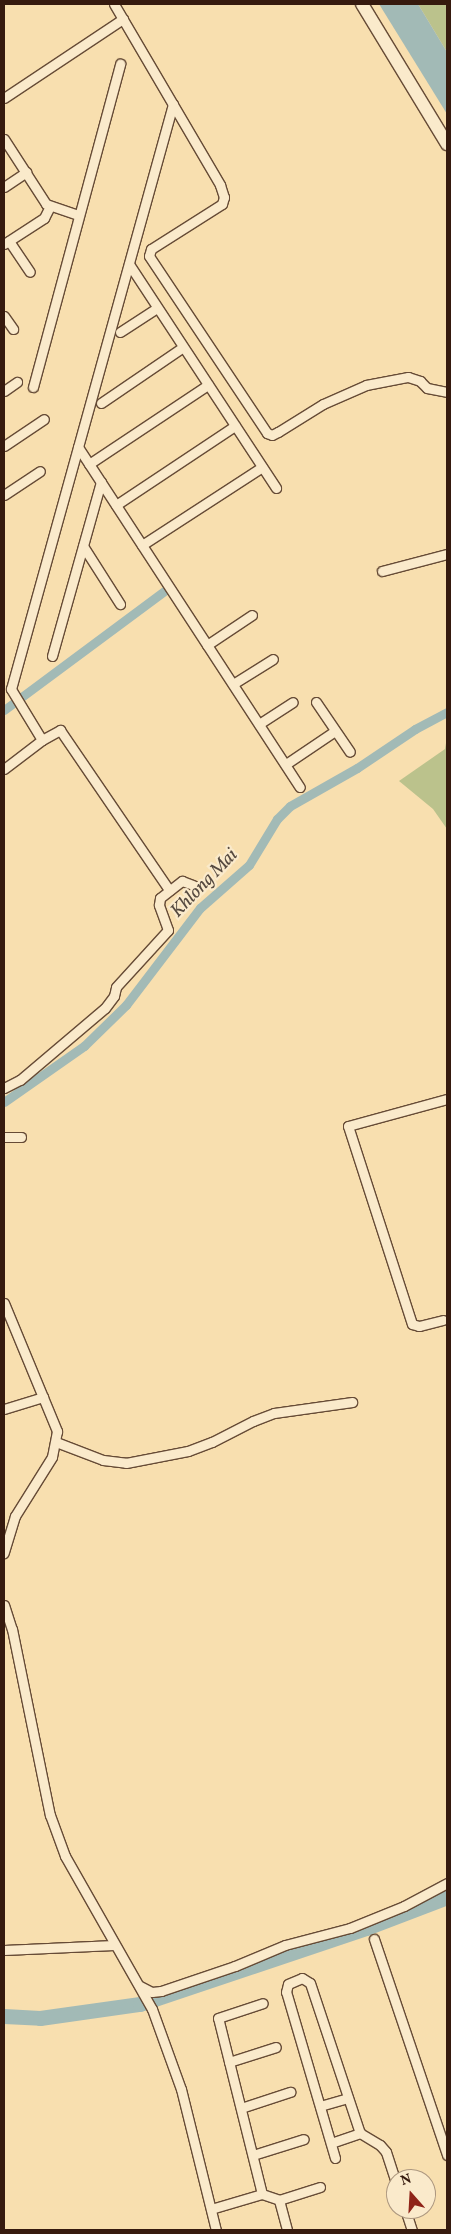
<!DOCTYPE html>
<style>
body{margin:0}
#map{position:relative;width:451px;height:2234px;overflow:hidden;background:#f8dfaf;font-family:Vollkorn,serif}
div>[style]{position:absolute}
[style*='--x']{left:calc(var(--x)*1px);top:calc(var(--y)*1px);width:calc(var(--w)*1px);rotate:calc(var(--a)*1deg)}
.green>*{inset:0;background:#bbc28c}
.water>*{inset:0;background:#a2bab6}
.canal>*{height:9px;margin:-4.5px;padding:0 4.5px;transform-origin:4.5px;border-radius:4.5px;background:#a2bab6}
.river>*{height:15px;margin:-7.5px;padding:0 7.5px;transform-origin:7.5px;border-radius:7.5px;background:#a2bab6}
.roads{filter:drop-shadow(1px 0 #664b36) drop-shadow(-1px 0 #664b36) drop-shadow(0 1px #664b36) drop-shadow(0 -1px #664b36)}
.street>*{height:9px;margin:-4.5px;padding:0 4.5px;transform-origin:4.5px;border-radius:4.5px;background:#faeacb}
.secondary>*{height:12px;margin:-6px;padding:0 6px;transform-origin:6px;border-radius:6px;background:#faeacb}
span{translate:-50% -50%;white-space:nowrap;text-align:center;line-height:1.15;-webkit-text-stroke:4.5px #faeacb;paint-order:stroke}
.water-label{font-size:19px;color:#564a40;font-style:italic}
.frame{position:absolute;inset:0;border:5px solid #361a0e;pointer-events:none}
.north{position:absolute;left:386px;top:2169px;width:50px;height:50px;box-sizing:border-box;background:#faeacb;border:1px solid #ac977f;border-radius:50%;rotate:341deg;font-size:14px;font-weight:700;line-height:20px;text-align:center;color:#361a0e}
.north::after{content:'';display:block;margin:auto;width:18px;height:22px;background:#8f2418;clip-path:polygon(50% 0,100% 100%,50% 72%,0 100%)}
</style>
<div id="map">
<div class="green">
<div style="clip-path:polygon(418px 4px,447px 4px,447px 52px)"></div>
<div style="clip-path:polygon(447px 737px,447px 829px,433px 809px,399px 781px,445px 749px)"></div>
</div>
<div class="water">
<div style="clip-path:polygon(379px 4px,418px 4px,447px 52px,447px 114px)"></div>
</div>
<div class="canal">
<div style="--x:4;--y:710;--w:199;--a:-36.6"></div>
<div style="--x:4;--y:1102;--w:98;--a:-35"></div>
<div style="--x:84;--y:1046;--w:59;--a:-44.3"></div>
<div style="--x:126;--y:1005;--w:122;--a:-52.7"></div>
<div style="--x:200;--y:908;--w:65;--a:-41.3"></div>
<div style="--x:249;--y:865;--w:54;--a:-58.7"></div>
<div style="--x:277;--y:819;--w:18;--a:-45"></div>
<div style="--x:290;--y:806;--w:77;--a:-29.6"></div>
<div style="--x:357;--y:768;--w:70;--a:-33.9"></div>
<div style="--x:415;--y:729;--w:36;--a:-28"></div>
</div>
<div class="river">
<div style="--x:4;--y:2016;--w:36;--a:3"></div>
<div style="--x:40;--y:2018;--w:101;--a:-8"></div>
<div style="--x:140;--y:2004;--w:238;--a:-18.6"></div>
<div style="--x:366;--y:1928;--w:87;--a:-20.9"></div>
</div>
<div class="roads">
<div class="street">
<div style="--x:114;--y:4;--w:210;--a:59.6"></div>
<div style="--x:220;--y:185;--w:13;--a:72"></div>
<div style="--x:224;--y:197;--w:7;--a:106"></div>
<div style="--x:222;--y:204;--w:84;--a:147.6"></div>
<div style="--x:151;--y:249;--w:7;--a:106"></div>
<div style="--x:149;--y:256;--w:213;--a:56.3"></div>
<div style="--x:267;--y:433;--w:5;--a:22"></div>
<div style="--x:272;--y:435;--w:7;--a:-27"></div>
<div style="--x:278;--y:432;--w:53;--a:-31.9"></div>
<div style="--x:323;--y:404;--w:47;--a:-23.8"></div>
<div style="--x:366;--y:385;--w:43;--a:-10.8"></div>
<div style="--x:408;--y:377;--w:13;--a:18"></div>
<div style="--x:420;--y:381;--w:10;--a:45"></div>
<div style="--x:427;--y:388;--w:20;--a:11"></div>
<div style="--x:4;--y:98;--w:143;--a:-33.6"></div>
<div style="--x:4;--y:139;--w:77;--a:57.1"></div>
<div style="--x:46;--y:204;--w:34;--a:19"></div>
<div style="--x:4;--y:187;--w:27;--a:-34"></div>
<div style="--x:9;--y:241;--w:37;--a:56"></div>
<div style="--x:4;--y:244;--w:48;--a:-33"></div>
<div style="--x:44;--y:218;--w:13;--a:-63"></div>
<div style="--x:129;--y:264;--w:268;--a:56.7"></div>
<div style="--x:4;--y:316;--w:16;--a:55"></div>
<div style="--x:120;--y:332;--w:44;--a:-33"></div>
<div style="--x:33;--y:387;--w:335;--a:-74.9"></div>
<div style="--x:4;--y:391;--w:16;--a:-35"></div>
<div style="--x:101;--y:403;--w:99;--a:-34.3"></div>
<div style="--x:4;--y:446;--w:48;--a:-34"></div>
<div style="--x:78;--y:447;--w:406;--a:56.9"></div>
<div style="--x:89;--y:464;--w:143;--a:-33.6"></div>
<div style="--x:4;--y:495;--w:43;--a:-33.7"></div>
<div style="--x:116;--y:505;--w:143;--a:-33.6"></div>
<div style="--x:142;--y:545;--w:143;--a:-33"></div>
<div style="--x:83;--y:546;--w:69;--a:57.5"></div>
<div style="--x:382;--y:571;--w:67;--a:-14.7"></div>
<div style="--x:207;--y:645;--w:54;--a:-33.7"></div>
<div style="--x:52;--y:656;--w:181;--a:-74.3"></div>
<div style="--x:233;--y:684;--w:47;--a:-32"></div>
<div style="--x:316;--y:702;--w:60;--a:55.8"></div>
<div style="--x:259;--y:724;--w:40;--a:-32.9"></div>
<div style="--x:42;--y:740;--w:60;--a:-121.3"></div>
<div style="--x:11;--y:689;--w:607;--a:-74.52"></div>
<div style="--x:286;--y:764;--w:59;--a:-34"></div>
<div style="--x:4;--y:769;--w:48;--a:-37.3"></div>
<div style="--x:42;--y:740;--w:21;--a:-29"></div>
<div style="--x:60;--y:730;--w:194;--a:55.7"></div>
<div style="--x:4;--y:1088;--w:18;--a:-27"></div>
<div style="--x:20;--y:1080;--w:111;--a:-40.3"></div>
<div style="--x:105;--y:1008;--w:15;--a:-53"></div>
<div style="--x:114;--y:996;--w:9;--a:-77"></div>
<div style="--x:116;--y:987;--w:77;--a:-47.6"></div>
<div style="--x:168;--y:930;--w:27;--a:-110"></div>
<div style="--x:159;--y:905;--w:7;--a:-82"></div>
<div style="--x:160;--y:898;--w:28;--a:-38"></div>
<div style="--x:182;--y:881;--w:12;--a:20"></div>
<div style="--x:4;--y:1137;--w:17;--a:0"></div>
<div style="--x:4;--y:1303;--w:139;--a:67.5"></div>
<div style="--x:57;--y:1431;--w:26;--a:101"></div>
<div style="--x:52;--y:1457;--w:70;--a:122.1"></div>
<div style="--x:15;--y:1516;--w:39;--a:107"></div>
<div style="--x:443;--y:1320;--w:25;--a:166"></div>
<div style="--x:419;--y:1326;--w:7;--a:-164"></div>
<div style="--x:412;--y:1324;--w:208;--a:-107.9"></div>
<div style="--x:348;--y:1126;--w:103;--a:-15.3"></div>
<div style="--x:4;--y:1409;--w:41;--a:-17.1"></div>
<div style="--x:56;--y:1442;--w:50;--a:21"></div>
<div style="--x:103;--y:1460;--w:23;--a:7"></div>
<div style="--x:126;--y:1463;--w:63;--a:-11"></div>
<div style="--x:188;--y:1451;--w:26;--a:-21"></div>
<div style="--x:212;--y:1442;--w:46;--a:-27.1"></div>
<div style="--x:253;--y:1421;--w:22;--a:-21"></div>
<div style="--x:274;--y:1413;--w:79;--a:-8"></div>
<div style="--x:4;--y:1605;--w:25;--a:72"></div>
<div style="--x:12;--y:1629;--w:190;--a:78.5"></div>
<div style="--x:50;--y:1815;--w:44;--a:69.9"></div>
<div style="--x:65;--y:1856;--w:176;--a:60.4"></div>
<div style="--x:152;--y:2009;--w:85;--a:70.1"></div>
<div style="--x:181;--y:2089;--w:145;--a:76.1"></div>
<div style="--x:374;--y:1939;--w:228;--a:71.3"></div>
<div style="--x:4;--y:1950;--w:110;--a:-2.6"></div>
<div style="--x:140;--y:1986;--w:13;--a:27"></div>
<div style="--x:152;--y:1992;--w:9;--a:-6"></div>
<div style="--x:161;--y:1991;--w:78;--a:-18.7"></div>
<div style="--x:235;--y:1966;--w:54;--a:-22.8"></div>
<div style="--x:285;--y:1945;--w:67;--a:-14.7"></div>
<div style="--x:350;--y:1928;--w:58;--a:-22.2"></div>
<div style="--x:404;--y:1906;--w:49;--a:-28.1"></div>
<div style="--x:229;--y:2062;--w:49;--a:-17.7"></div>
<div style="--x:320;--y:2106;--w:29;--a:-16"></div>
<div style="--x:241;--y:2108;--w:52;--a:-18.1"></div>
<div style="--x:331;--y:2143;--w:31;--a:-19"></div>
<div style="--x:253;--y:2155;--w:53;--a:-17.4"></div>
<div style="--x:335;--y:2158;--w:173;--a:-106.4"></div>
<div style="--x:286;--y:1992;--w:8;--a:-76"></div>
<div style="--x:288;--y:1984;--w:15;--a:-23"></div>
<div style="--x:302;--y:1978;--w:9;--a:32"></div>
<div style="--x:310;--y:1983;--w:158;--a:71.6"></div>
<div style="--x:360;--y:2133;--w:23;--a:31"></div>
<div style="--x:380;--y:2145;--w:9;--a:49"></div>
<div style="--x:386;--y:2152;--w:32;--a:72"></div>
<div style="--x:262;--y:2194;--w:18;--a:19"></div>
<div style="--x:279;--y:2200;--w:31;--a:75"></div>
<div style="--x:279;--y:2200;--w:43;--a:-17.6"></div>
<div style="--x:211;--y:2209;--w:53;--a:-16.4"></div>
<div style="--x:262;--y:2194;--w:181;--a:-104"></div>
<div style="--x:218;--y:2018;--w:47;--a:-18.4"></div>
<div style="--x:405;--y:2209;--w:22;--a:72"></div>
</div>
<div class="secondary">
<div style="--x:362;--y:4;--w:164;--a:58.7"></div>
</div>
</div>
<div class="water-label">
<span style="left:205px;top:884px;rotate:-46deg">Khlong Mai</span>
</div>
<div class="frame"></div>
<div class="north">N</div>
</div>
